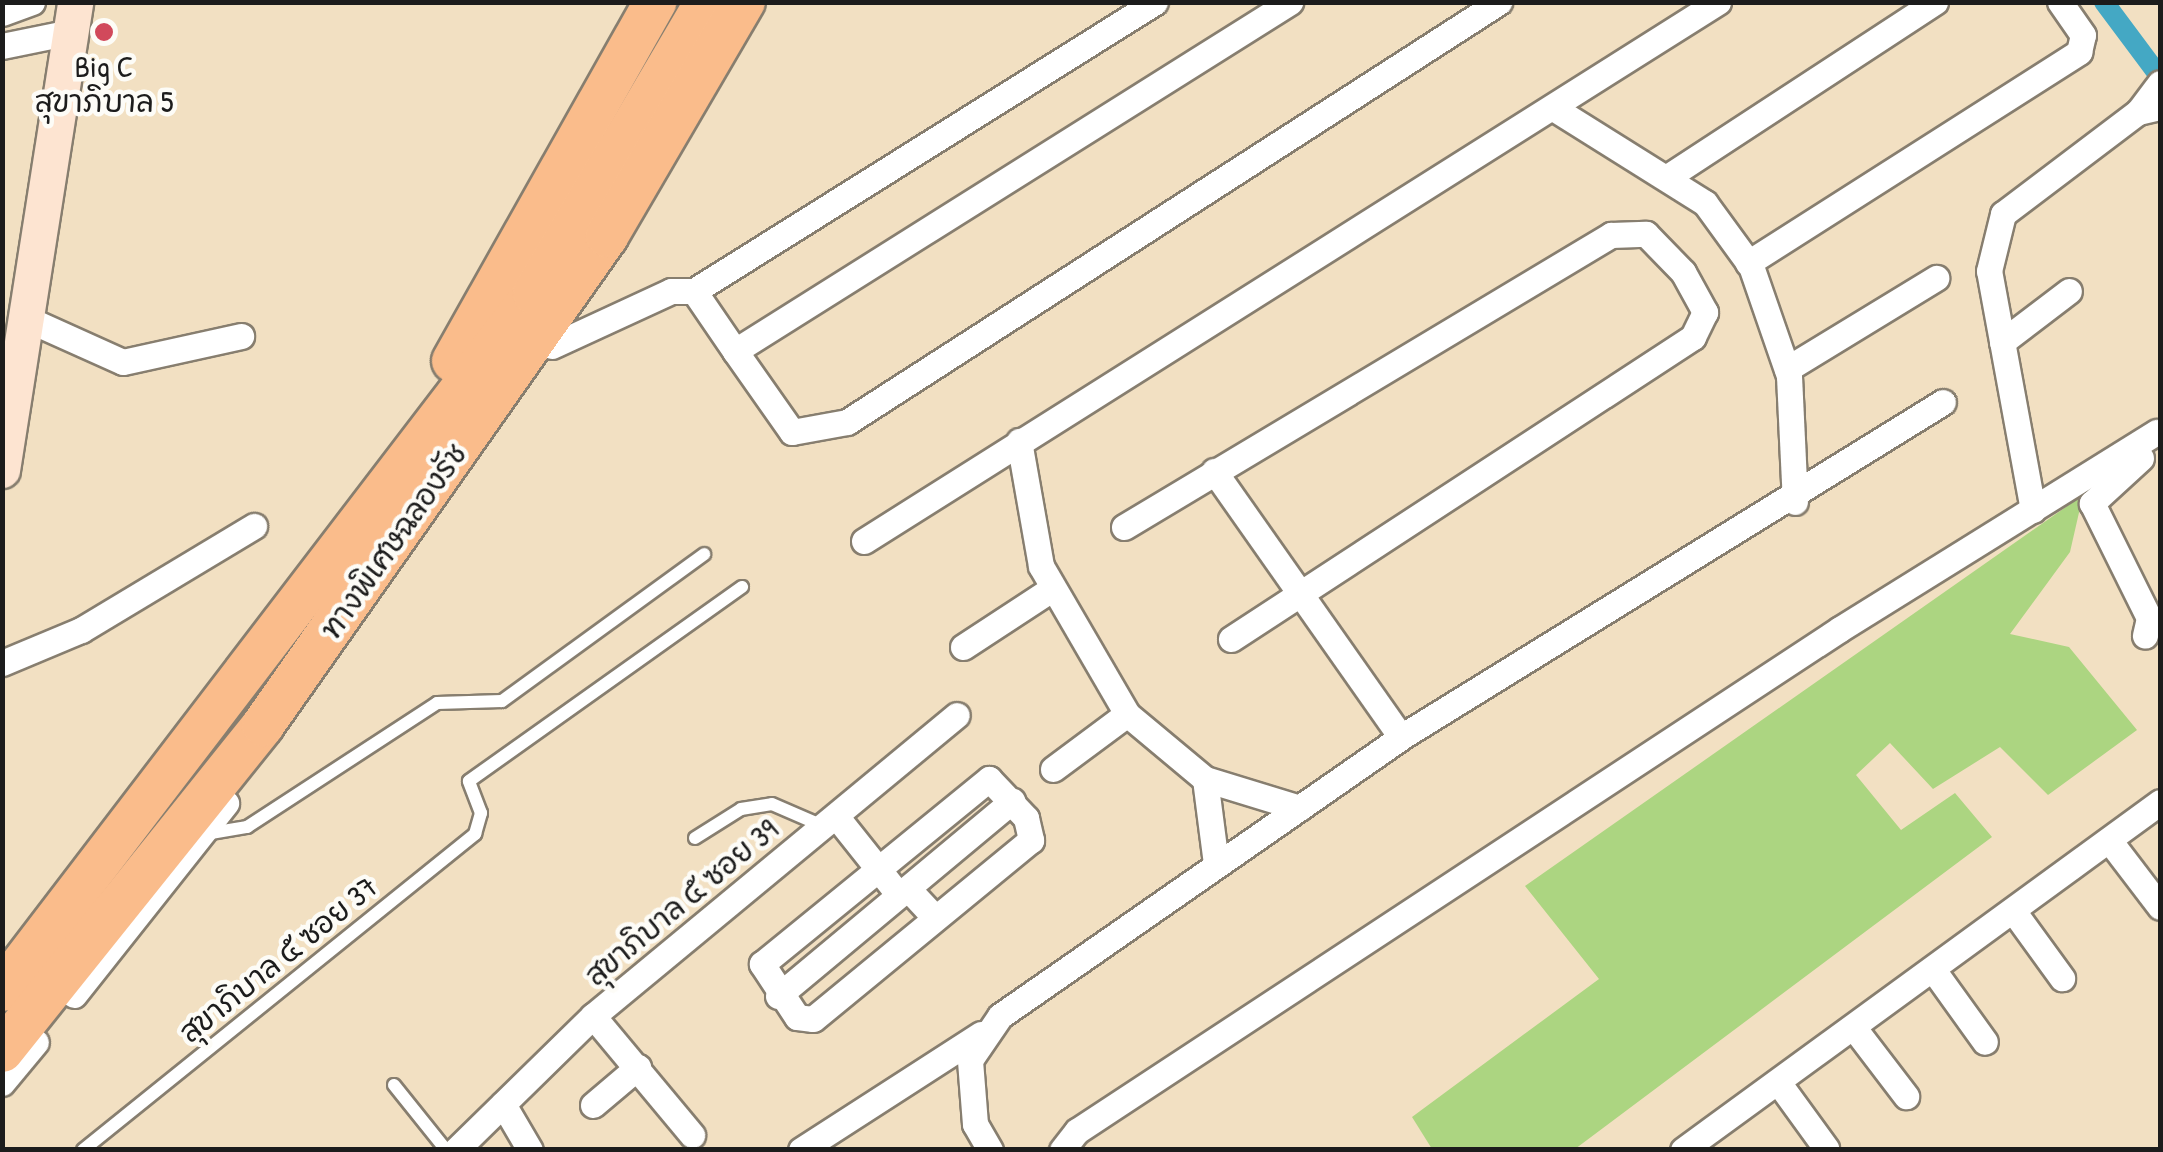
<!DOCTYPE html>
<meta charset="utf-8">
<style>
body{margin:0}
#map{position:relative;width:2163px;height:1152px;overflow:hidden;background:#f2e0c2;font-family:"Patrick Hand","Playpen Sans Thai",sans-serif}
div>[style]{position:absolute}
[style*='--x']{left:calc(var(--x)*1px);top:calc(var(--y)*1px);width:calc(var(--w)*1px);rotate:calc(var(--a)*1deg)}
.green>*{inset:0;background:#acd581}
.canal>*{height:20px;margin:-10px;padding:0 10px;transform-origin:10px;border-radius:10px;background:#44a8c4}
.roads{filter:drop-shadow(2px 0 #877e6f) drop-shadow(-2px 0 #877e6f) drop-shadow(0 2px #877e6f) drop-shadow(0 -2px #877e6f)}
.service>*{height:12px;margin:-6px;padding:0 6px;transform-origin:6px;border-radius:6px;background:#fff}
.minor>*{height:25px;margin:-12.5px;padding:0 12.5px;transform-origin:12.5px;border-radius:12.5px;background:#fff}
.secondary>*{height:35px;margin:-17.5px;padding:0 17.5px;transform-origin:17.5px;border-radius:17.5px;background:#fde4d1}
.motorway>*{height:42px;margin:-21px;padding:0 21px;transform-origin:21px;border-radius:21px;background:#fabc8b}
.dots>*{width:28px;height:28px;translate:-50% -50%;box-sizing:border-box;border:5px solid #fdfcf7;border-radius:50%}
span{translate:-50% -50%;white-space:nowrap;text-align:center;line-height:1.15;-webkit-text-stroke:9px #fdfcf7;paint-order:stroke}
.poi-label{font-size:30px;color:#1c1c1c}
.street-label{font-size:30px;color:#1c1c1c}
.frame{position:absolute;inset:0;border:5px solid #1c1c1c;pointer-events:none}
</style>
<div id="map">
<div class="green">
<div style="clip-path:polygon(2083px 495px,2070px 552px,2010px 634px,2069px 647px,2137px 730px,2048px 795px,2000px 747px,1933px 789px,1890px 743px,1856px 775px,1901px 830px,1955px 793px,1992px 837px,1575px 1149px,1432px 1149px,1412px 1117px,1599px 979px,1525px 886px)"></div>
</div>
<div class="canal">
<div style="--x:2104;--y:2;--w:94;--a:53.3"></div>
</div>
<div class="roads">
<div class="service">
<div style="--x:205;--y:834;--w:43;--a:-9.5"></div>
<div style="--x:247;--y:827;--w:227;--a:-33.1"></div>
<div style="--x:437;--y:703;--w:65;--a:-1.8"></div>
<div style="--x:502;--y:701;--w:250;--a:-36"></div>
<div style="--x:695;--y:838;--w:54;--a:-32.2"></div>
<div style="--x:741;--y:809;--w:31;--a:-9"></div>
<div style="--x:772;--y:804;--w:56;--a:23.3"></div>
<div style="--x:394;--y:1085;--w:83;--a:51.3"></div>
<div style="--x:83;--y:1150;--w:504;--a:-38.87"></div>
<div style="--x:475;--y:834;--w:22;--a:-74"></div>
<div style="--x:481;--y:813;--w:34;--a:-111"></div>
<div style="--x:469;--y:781;--w:335;--a:-35.4"></div>
</div>
<div class="minor">
<div style="--x:2;--y:13;--w:32;--a:-20"></div>
<div style="--x:2;--y:46;--w:70;--a:-11.5"></div>
<div style="--x:1555;--y:109;--w:177;--a:32.1"></div>
<div style="--x:1705;--y:203;--w:78;--a:53.9"></div>
<div style="--x:1751;--y:266;--w:116;--a:70.9"></div>
<div style="--x:1789;--y:376;--w:126;--a:87.3"></div>
<div style="--x:2138;--y:112;--w:36;--a:-53"></div>
<div style="--x:1669;--y:176;--w:318;--a:-33.2"></div>
<div style="--x:1748;--y:263;--w:393;--a:-32.5"></div>
<div style="--x:2079;--y:52;--w:17;--a:-77"></div>
<div style="--x:2083;--y:35;--w:40;--a:-124.9"></div>
<div style="--x:694;--y:291;--w:73;--a:55.7"></div>
<div style="--x:735;--y:351;--w:656;--a:-32.16"></div>
<div style="--x:25;--y:318;--w:107;--a:24.2"></div>
<div style="--x:123;--y:362;--w:121;--a:-12.4"></div>
<div style="--x:2002;--y:342;--w:84;--a:-37.3"></div>
<div style="--x:552;--y:346;--w:131;--a:-24.8"></div>
<div style="--x:671;--y:291;--w:23;--a:0"></div>
<div style="--x:694;--y:291;--w:544;--a:-32.08"></div>
<div style="--x:735;--y:351;--w:99;--a:54.9"></div>
<div style="--x:792;--y:432;--w:56;--a:-10.3"></div>
<div style="--x:847;--y:422;--w:776;--a:-32.79"></div>
<div style="--x:1787;--y:369;--w:175;--a:-31.4"></div>
<div style="--x:1019;--y:441;--w:127;--a:80"></div>
<div style="--x:1041;--y:566;--w:171;--a:59.8"></div>
<div style="--x:1127;--y:714;--w:102;--a:39.8"></div>
<div style="--x:1205;--y:779;--w:99;--a:17"></div>
<div style="--x:2141;--y:458;--w:67;--a:137.4"></div>
<div style="--x:2092;--y:503;--w:128;--a:63.6"></div>
<div style="--x:2149;--y:618;--w:18;--a:103"></div>
<div style="--x:1214;--y:471;--w:325;--a:54.9"></div>
<div style="--x:2033;--y:510;--w:243;--a:-100.4"></div>
<div style="--x:1989;--y:271;--w:59;--a:-76.2"></div>
<div style="--x:2003;--y:214;--w:169;--a:-37.1"></div>
<div style="--x:2138;--y:112;--w:23;--a:-13"></div>
<div style="--x:1124;--y:527;--w:568;--a:-30.95"></div>
<div style="--x:1611;--y:235;--w:35;--a:-2"></div>
<div style="--x:1646;--y:234;--w:53;--a:45.8"></div>
<div style="--x:1683;--y:272;--w:46;--a:61.2"></div>
<div style="--x:1705;--y:312;--w:28;--a:116"></div>
<div style="--x:1693;--y:337;--w:552;--a:146.83"></div>
<div style="--x:864;--y:541;--w:1010;--a:-32.26"></div>
<div style="--x:963;--y:647;--w:104;--a:-33.2"></div>
<div style="--x:2;--y:663;--w:86;--a:-22.7"></div>
<div style="--x:81;--y:630;--w:202;--a:-31"></div>
<div style="--x:1053;--y:769;--w:92;--a:-36.6"></div>
<div style="--x:989;--y:779;--w:54;--a:46.5"></div>
<div style="--x:1026;--y:818;--w:23;--a:77"></div>
<div style="--x:1031;--y:840;--w:282;--a:140.6"></div>
<div style="--x:813;--y:1019;--w:16;--a:-173"></div>
<div style="--x:797;--y:1017;--w:64;--a:-123.4"></div>
<div style="--x:762;--y:964;--w:293;--a:-39.2"></div>
<div style="--x:1205;--y:779;--w:86;--a:82.6"></div>
<div style="--x:836;--y:816;--w:93;--a:51.5"></div>
<div style="--x:894;--y:889;--w:18;--a:13"></div>
<div style="--x:912;--y:893;--w:34;--a:47"></div>
<div style="--x:2109;--y:840;--w:84;--a:52.7"></div>
<div style="--x:2014;--y:912;--w:82;--a:54"></div>
<div style="--x:1934;--y:971;--w:87;--a:54.3"></div>
<div style="--x:74;--y:995;--w:245;--a:-51.6"></div>
<div style="--x:778;--y:996;--w:305;--a:-39.8"></div>
<div style="--x:593;--y:1016;--w:155;--a:50.2"></div>
<div style="--x:1854;--y:1028;--w:86;--a:52.6"></div>
<div style="--x:1778;--y:1082;--w:82;--a:54"></div>
<div style="--x:2;--y:1083;--w:53;--a:-50.3"></div>
<div style="--x:503;--y:1104;--w:53;--a:59.6"></div>
<div style="--x:593;--y:1105;--w:59;--a:-40.2"></div>
<div style="--x:456;--y:1150;--w:192;--a:-44.4"></div>
<div style="--x:593;--y:1016;--w:472;--a:-39.6"></div>
<div style="--x:801;--y:1150;--w:214;--a:-32.8"></div>
<div style="--x:990;--y:1150;--w:30;--a:-120"></div>
<div style="--x:975;--y:1124;--w:64;--a:-94.5"></div>
<div style="--x:970;--y:1060;--w:53;--a:-55.7"></div>
<div style="--x:1000;--y:1016;--w:489;--a:-34.8"></div>
<div style="--x:1401;--y:737;--w:637;--a:-31.72"></div>
<div style="--x:1062;--y:1150;--w:24;--a:-52"></div>
<div style="--x:1077;--y:1131;--w:913;--a:-33.34"></div>
<div style="--x:1840;--y:629;--w:373;--a:-31.9"></div>
<div style="--x:1683;--y:1150;--w:590;--a:-36.11"></div>
</div>
<div class="secondary">
<div style="--x:2;--y:470;--w:474;--a:-81.1"></div>
</div>
<div class="motorway">
<div style="--x:453;--y:361;--w:412;--a:-60.6"></div>
<div style="--x:2;--y:990;--w:876;--a:-52.61"></div>
<div style="--x:534;--y:294;--w:339;--a:-59.5"></div>
<div style="--x:2;--y:1051;--w:418;--a:-51.3"></div>
<div style="--x:263;--y:725;--w:598;--a:-54.87"></div>
<div style="--x:607;--y:236;--w:271;--a:-59.7"></div>
</div>
</div>
<div class="dots">
<div style="left:104px;top:32px;background:#d1495b"></div>
</div>
<div class="poi-label">
<span style="left:104px;top:83px">Big C<br>สุขาภิบาล 5</span>
</div>
<div class="street-label">
<span style="left:393px;top:541px;rotate:-55deg">ทางพิเศษฉลองรัช</span>
<span style="left:681px;top:902px;rotate:-40deg">สุขาภิบาล ๕ ซอย 39</span>
<span style="left:278px;top:959px;rotate:-39deg">สุขาภิบาล ๕ ซอย 37</span>
</div>
<div class="frame"></div>
</div>
